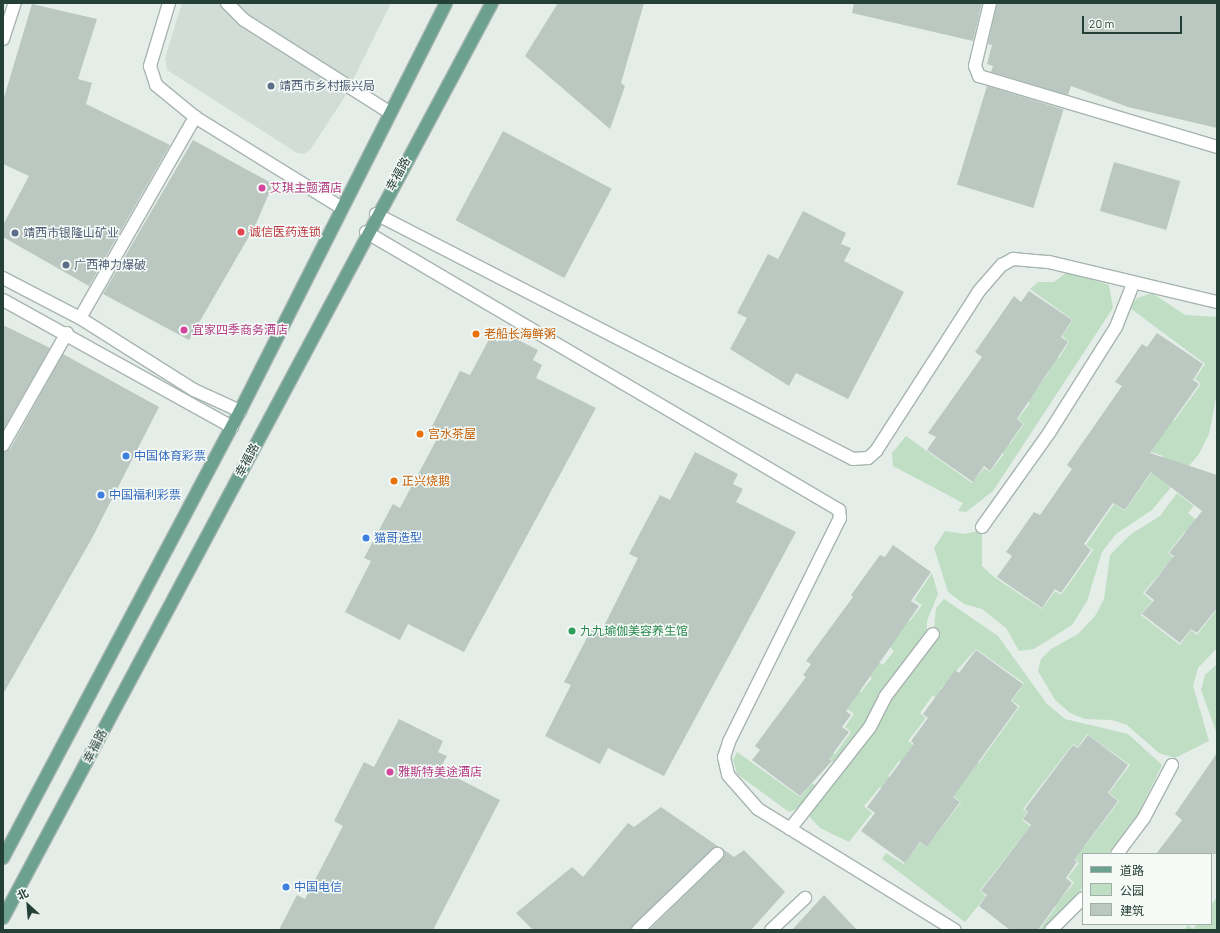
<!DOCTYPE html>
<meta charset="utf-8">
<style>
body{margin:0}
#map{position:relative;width:1220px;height:933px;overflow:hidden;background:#e5ede9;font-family:Barlow,"Noto Sans SC",sans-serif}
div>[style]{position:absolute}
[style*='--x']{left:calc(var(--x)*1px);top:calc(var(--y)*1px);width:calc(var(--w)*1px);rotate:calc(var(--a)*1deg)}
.built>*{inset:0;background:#d3ddd7}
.green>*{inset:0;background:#bfdec4}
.building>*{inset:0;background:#bac8c1;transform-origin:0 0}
.roads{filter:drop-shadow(1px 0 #a7b5af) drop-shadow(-1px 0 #a7b5af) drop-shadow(0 1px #a7b5af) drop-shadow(0 -1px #a7b5af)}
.minor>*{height:12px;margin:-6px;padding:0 6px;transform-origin:6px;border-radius:6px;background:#fff}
.major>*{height:12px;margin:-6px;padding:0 6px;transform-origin:6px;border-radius:6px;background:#6ba18e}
.dots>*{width:11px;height:11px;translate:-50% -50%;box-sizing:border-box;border:2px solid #f5faf7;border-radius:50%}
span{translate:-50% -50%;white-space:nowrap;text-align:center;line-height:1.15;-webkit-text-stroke:3px #f5faf7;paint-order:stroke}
.service-label{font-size:12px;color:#4e5e75}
.left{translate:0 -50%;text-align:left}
.street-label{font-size:12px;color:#243f35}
.hotel-label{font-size:12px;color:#b23c85}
.health-label{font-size:12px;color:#be3a42}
.food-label{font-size:12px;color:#c56008}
.shop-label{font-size:12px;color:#366cbe}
.leisure-label{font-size:12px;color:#27864d}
.frame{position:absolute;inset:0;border:4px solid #243f35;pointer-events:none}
.legend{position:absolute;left:1082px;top:853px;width:130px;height:72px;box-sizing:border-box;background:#f5faf7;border:1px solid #a1afa9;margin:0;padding:5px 7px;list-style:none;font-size:12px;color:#243f35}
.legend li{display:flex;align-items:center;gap:8px;height:20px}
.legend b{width:20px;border:1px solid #a1afa9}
.north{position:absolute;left:8px;top:885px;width:40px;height:40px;-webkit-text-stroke:3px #f5faf7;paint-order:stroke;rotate:334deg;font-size:11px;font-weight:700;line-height:16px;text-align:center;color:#243f35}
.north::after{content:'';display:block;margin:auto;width:14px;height:18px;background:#243f35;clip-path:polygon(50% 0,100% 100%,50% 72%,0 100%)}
.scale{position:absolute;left:1082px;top:16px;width:100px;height:18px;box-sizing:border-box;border:2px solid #243f35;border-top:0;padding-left:5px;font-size:12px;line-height:14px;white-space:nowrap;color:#243f35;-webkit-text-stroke:3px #f5faf7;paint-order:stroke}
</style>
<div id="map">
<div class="built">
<div style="clip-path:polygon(182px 3px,391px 3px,344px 98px,310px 150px,304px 154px,297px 153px,167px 70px,165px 58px)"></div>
</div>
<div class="green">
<div style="clip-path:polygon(1067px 272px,1109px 285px,1113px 308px,993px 491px,966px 512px,958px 511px,963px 503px,893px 466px,892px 453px,906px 436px,972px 483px,984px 468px,990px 472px,1004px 454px,997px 449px,1004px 440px,1010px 444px,1024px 424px,1018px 419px,1030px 403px,1021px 397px,1037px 389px,1049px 372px,1042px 367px,1051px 354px,1059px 358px,1069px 342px,1062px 336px,1073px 320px,1030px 289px,1038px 282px,1054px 282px)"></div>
<div style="clip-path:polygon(1152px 293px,1185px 315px,1217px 317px,1217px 392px,1209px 434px,1199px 454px,1152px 510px,1116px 534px,1102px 552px,1087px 601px,1072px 625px,1034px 649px,1019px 651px,1006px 628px,982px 609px,964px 604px,948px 592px,934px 548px,945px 531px,964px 534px,982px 530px,982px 566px,994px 577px,1042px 609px,1055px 591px,1061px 595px,1093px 550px,1086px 545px,1114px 504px,1125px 511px,1163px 456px,1151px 452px,1166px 416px,1174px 421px,1201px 384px,1195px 379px,1205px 364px,1130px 308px,1137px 298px)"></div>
<div style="clip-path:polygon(1177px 493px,1194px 506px,1188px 513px,1204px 526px,1189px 535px,1185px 531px,1168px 553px,1175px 559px,1169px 567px,1166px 566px,1143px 593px,1152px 601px,1141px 615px,1180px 645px,1191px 630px,1197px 635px,1217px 609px,1217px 648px,1198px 668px,1193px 686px,1209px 741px,1175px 758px,1159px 753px,1127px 725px,1112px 720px,1085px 719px,1070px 713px,1055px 700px,1038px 671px,1041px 659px,1051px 649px,1078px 634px,1095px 616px,1104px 599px,1110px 555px,1131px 534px,1160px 516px)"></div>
<div style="clip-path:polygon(932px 573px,938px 594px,927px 621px,927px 635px,878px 709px,802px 807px,789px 812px,737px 774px,733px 760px,737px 752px,800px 797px,812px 783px,815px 785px,833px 762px,827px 756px,830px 751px,835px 754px,851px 732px,845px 727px,854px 714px,843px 706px,856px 689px,861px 692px,872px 678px,865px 673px,874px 660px,883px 665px,894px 651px,886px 644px,904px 618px,909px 622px,922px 605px,914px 600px)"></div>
<div style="clip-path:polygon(944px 599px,998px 636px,1047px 704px,1065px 719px,1128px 734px,1162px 765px,1138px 814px,1108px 854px,1083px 854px,1083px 887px,1045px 930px,1039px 930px,1056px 907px,1049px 903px,1053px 898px,1059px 901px,1074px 883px,1068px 877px,1079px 863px,1068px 854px,1085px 846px,1119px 801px,1109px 793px,1130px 765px,1087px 734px,1078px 747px,1073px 744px,1023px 809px,1027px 812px,1022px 820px,1030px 826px,980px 891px,986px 896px,965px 922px,882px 859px,886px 853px,904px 864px,920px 843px,927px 847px,961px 802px,953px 796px,968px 755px,979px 763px,1020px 706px,1012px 701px,1024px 683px,976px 649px,940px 689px,943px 692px,937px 699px,933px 695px,920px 713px,926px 718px,908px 741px,918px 748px,905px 764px,899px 761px,888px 776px,893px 780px,886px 790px,880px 787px,864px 806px,872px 813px,849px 842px,820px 828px,807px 814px,934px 630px,936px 608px)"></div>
<div style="clip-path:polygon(1217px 664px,1217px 734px,1201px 690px,1205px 675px)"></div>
<div style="clip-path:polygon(1217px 897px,1217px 930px,1184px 930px,1188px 925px,1193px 929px,1197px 924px,1211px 924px,1211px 905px)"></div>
</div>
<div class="building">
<div style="clip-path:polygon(558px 3px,644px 3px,621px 83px,625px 86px,610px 129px,525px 56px)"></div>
<div style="clip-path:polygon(854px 3px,982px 3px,973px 41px,852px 13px)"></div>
<div style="clip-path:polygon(997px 3px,1217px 3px,1217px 128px,1128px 107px,1071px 86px,1068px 95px,991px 72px,993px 66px,987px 64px,992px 45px,988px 44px)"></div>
<div style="clip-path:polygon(32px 4px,97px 19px,78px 79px,92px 83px,86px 104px,170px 145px,89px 286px,3px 237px,3px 225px,29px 176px,3px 164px,3px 101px)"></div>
<div style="left:987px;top:86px;width:80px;height:103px;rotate:17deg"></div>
<div style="left:503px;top:131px;width:123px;height:101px;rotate:28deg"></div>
<div style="clip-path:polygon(193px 140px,273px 184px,255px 226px,189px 340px,103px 294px)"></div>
<div style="left:1114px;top:162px;width:69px;height:51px;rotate:16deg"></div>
<div style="clip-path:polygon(803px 211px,846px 233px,841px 244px,851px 248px,844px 261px,904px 292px,848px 399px,796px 373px,789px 386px,730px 349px,747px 318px,737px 313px,768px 254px,778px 259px)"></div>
<div style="clip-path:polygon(1029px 291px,1072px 320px,1061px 337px,1068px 342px,1017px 419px,1023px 424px,990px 471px,984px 466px,973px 482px,927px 450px,936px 437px,928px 433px,982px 357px,975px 352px,1014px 296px,1021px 302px)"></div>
<div style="clip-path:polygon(3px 325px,50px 348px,3px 430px)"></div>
<div style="clip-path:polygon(495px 328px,538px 350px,533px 360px,542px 365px,536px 378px,596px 408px,464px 652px,408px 624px,400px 640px,345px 612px,371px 561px,364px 558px,393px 504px,400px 508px,439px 435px,430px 430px,460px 371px,470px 375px)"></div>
<div style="clip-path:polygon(1157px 333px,1203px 364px,1193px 380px,1199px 384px,1150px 453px,1217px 475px,1217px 608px,1197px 633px,1191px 629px,1180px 643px,1142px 614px,1154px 600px,1145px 593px,1174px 556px,1169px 553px,1202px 511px,1151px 472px,1125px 510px,1113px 503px,1084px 544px,1091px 550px,1061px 593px,1055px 589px,1042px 608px,997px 577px,1012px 556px,1006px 552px,1034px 512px,1040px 515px,1072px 469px,1067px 465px,1122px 386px,1115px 382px,1142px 344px,1147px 347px)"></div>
<div style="clip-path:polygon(63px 354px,159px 407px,91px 540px,3px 694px,3px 452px,10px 449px)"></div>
<div style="clip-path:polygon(695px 452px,738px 474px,733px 484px,743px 489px,736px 502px,796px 532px,664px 776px,608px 748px,600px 764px,545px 736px,571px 685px,564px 682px,592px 628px,601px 632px,638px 558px,629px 554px,660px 495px,670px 500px)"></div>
<div style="clip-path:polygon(893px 545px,931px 572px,911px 601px,919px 606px,846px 711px,851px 715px,842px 727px,849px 732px,829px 759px,832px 761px,800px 796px,752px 760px,760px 750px,755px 746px,806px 677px,803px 675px,811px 664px,806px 661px,853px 597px,851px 595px,880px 555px,885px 557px)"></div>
<div style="clip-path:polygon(976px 650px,1023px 684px,1011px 701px,1018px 707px,953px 797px,960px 802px,927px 847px,920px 842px,905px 863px,861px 831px,875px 813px,867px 807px,914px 744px,911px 741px,928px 718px,923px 714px,955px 670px,959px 673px)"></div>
<div style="clip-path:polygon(399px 719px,443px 741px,438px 752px,447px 756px,440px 769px,500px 800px,433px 930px,279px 930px,297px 895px,305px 899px,343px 826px,334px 821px,364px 762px,374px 767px)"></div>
<div style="clip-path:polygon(1088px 735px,1128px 765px,1108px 793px,1118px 801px,1074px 860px,1077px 862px,1066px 878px,1072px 883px,1038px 930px,1010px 930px,979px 906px,987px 895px,981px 891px,1031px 825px,1023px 819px,1028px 812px,1025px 809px,1073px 745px,1078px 748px)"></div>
<div style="clip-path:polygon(1217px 753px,1217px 854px,1156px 854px,1182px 820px,1175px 814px)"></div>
<div style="clip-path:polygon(661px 807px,719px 847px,712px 849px,631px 930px,533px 930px,516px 913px,572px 867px,583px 877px,628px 823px,634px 827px)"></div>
<div style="clip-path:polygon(723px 849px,734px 857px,744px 850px,785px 892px,751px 930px,649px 930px,722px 859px)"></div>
<div style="clip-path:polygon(824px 895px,857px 930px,792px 930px)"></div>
</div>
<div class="roads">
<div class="minor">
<div style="--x:169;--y:3;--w:66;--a:106.8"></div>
<div style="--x:150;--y:66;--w:20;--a:72"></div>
<div style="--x:156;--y:85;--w:50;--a:39.4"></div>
<div style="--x:195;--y:117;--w:173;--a:31.8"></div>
<div style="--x:227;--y:3;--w:24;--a:45"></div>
<div style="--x:244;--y:20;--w:172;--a:32.4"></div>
<div style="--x:990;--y:3;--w:65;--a:103.4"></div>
<div style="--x:975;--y:66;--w:11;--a:68"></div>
<div style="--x:979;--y:76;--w:248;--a:16.6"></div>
<div style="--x:3;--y:39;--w:38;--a:-72"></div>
<div style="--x:376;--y:214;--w:536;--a:27.19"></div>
<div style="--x:853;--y:459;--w:15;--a:-4"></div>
<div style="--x:868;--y:458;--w:11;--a:-41"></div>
<div style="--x:876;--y:451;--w:190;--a:-57.2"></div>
<div style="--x:979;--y:291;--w:35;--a:-49"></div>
<div style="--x:1002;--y:265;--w:13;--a:-29"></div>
<div style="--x:1013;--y:259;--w:36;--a:5"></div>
<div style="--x:1049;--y:262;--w:173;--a:13.4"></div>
<div style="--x:366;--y:232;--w:549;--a:30.44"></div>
<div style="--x:839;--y:510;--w:8;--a:83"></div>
<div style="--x:840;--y:518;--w:250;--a:116.4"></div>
<div style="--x:729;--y:742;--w:16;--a:108"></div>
<div style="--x:724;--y:757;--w:18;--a:77"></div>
<div style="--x:728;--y:775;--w:45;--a:48.6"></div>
<div style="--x:758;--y:809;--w:231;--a:31.6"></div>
<div style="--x:3;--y:278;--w:87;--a:27.5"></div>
<div style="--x:80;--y:318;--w:135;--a:32.3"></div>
<div style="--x:194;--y:390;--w:51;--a:24.5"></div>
<div style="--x:3;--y:300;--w:262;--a:29"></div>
<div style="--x:80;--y:318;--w:232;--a:-60.2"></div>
<div style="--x:3;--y:445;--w:129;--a:-60.3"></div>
<div style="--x:982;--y:527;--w:115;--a:-54.5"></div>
<div style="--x:1049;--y:433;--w:125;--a:-57.7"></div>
<div style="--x:1116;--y:327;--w:46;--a:-68.4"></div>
<div style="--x:790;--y:829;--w:130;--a:-51.9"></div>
<div style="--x:870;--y:727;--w:34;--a:-63"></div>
<div style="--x:885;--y:697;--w:79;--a:-52.7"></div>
<div style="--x:1117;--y:854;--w:45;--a:-53.1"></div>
<div style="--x:1144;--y:818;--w:60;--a:-62.2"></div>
<div style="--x:638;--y:930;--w:110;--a:-43.9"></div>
<div style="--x:771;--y:930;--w:47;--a:-43.3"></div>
<div style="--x:1051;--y:930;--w:45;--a:-45"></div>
</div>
<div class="major">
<div style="--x:3;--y:858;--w:506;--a:-62.07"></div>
<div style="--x:240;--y:411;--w:457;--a:-63.2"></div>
<div style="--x:3;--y:918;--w:1037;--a:-61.88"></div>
</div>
</div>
<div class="dots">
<div style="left:271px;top:86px;background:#5c6f8a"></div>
<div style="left:262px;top:188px;background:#d1479c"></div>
<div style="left:241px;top:232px;background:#e0444e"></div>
<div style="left:15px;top:233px;background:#5c6f8a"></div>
<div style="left:66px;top:265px;background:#5c6f8a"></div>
<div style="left:184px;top:330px;background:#d1479c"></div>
<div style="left:476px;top:334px;background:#e8710a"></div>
<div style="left:420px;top:434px;background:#e8710a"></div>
<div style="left:126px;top:456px;background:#3f7fe0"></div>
<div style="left:394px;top:481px;background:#e8710a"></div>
<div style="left:101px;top:495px;background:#3f7fe0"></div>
<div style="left:366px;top:538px;background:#3f7fe0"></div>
<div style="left:572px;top:631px;background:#2e9e5b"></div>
<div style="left:390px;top:772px;background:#d1479c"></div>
<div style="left:286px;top:887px;background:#3f7fe0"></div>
</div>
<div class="service-label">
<span class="left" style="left:279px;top:86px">靖西市乡村振兴局</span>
<span class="left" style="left:23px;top:233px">靖西市银隆山矿业</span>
<span class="left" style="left:74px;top:265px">广西神力爆破</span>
</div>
<div class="street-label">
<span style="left:398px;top:174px;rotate:-61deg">幸福路</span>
<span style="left:247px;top:460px;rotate:-62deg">幸福路</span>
<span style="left:95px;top:746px;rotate:-62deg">幸福路</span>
</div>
<div class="hotel-label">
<span class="left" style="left:270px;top:188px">艾琪主题酒店</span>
<span class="left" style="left:192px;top:330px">宜家四季商务酒店</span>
<span class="left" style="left:398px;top:772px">雅斯特美途酒店</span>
</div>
<div class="health-label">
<span class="left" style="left:249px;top:232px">诚信医药连锁</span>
</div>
<div class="food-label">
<span class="left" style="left:484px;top:334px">老船长海鲜粥</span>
<span class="left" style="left:428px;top:434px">宫水茶屋</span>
<span class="left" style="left:402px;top:481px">正兴烧鹅</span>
</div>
<div class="shop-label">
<span class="left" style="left:134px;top:456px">中国体育彩票</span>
<span class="left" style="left:109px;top:495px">中国福利彩票</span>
<span class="left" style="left:374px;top:538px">猫哥造型</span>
<span class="left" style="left:294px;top:887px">中国电信</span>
</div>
<div class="leisure-label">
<span class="left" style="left:580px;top:631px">九九瑜伽美容养生馆</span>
</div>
<div class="frame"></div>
<ul class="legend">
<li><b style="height:5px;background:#6ba18e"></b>道路</li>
<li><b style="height:11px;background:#bfdec4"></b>公园</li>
<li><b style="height:11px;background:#bac8c1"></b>建筑</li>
</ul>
<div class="north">北</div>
<div class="scale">20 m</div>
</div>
